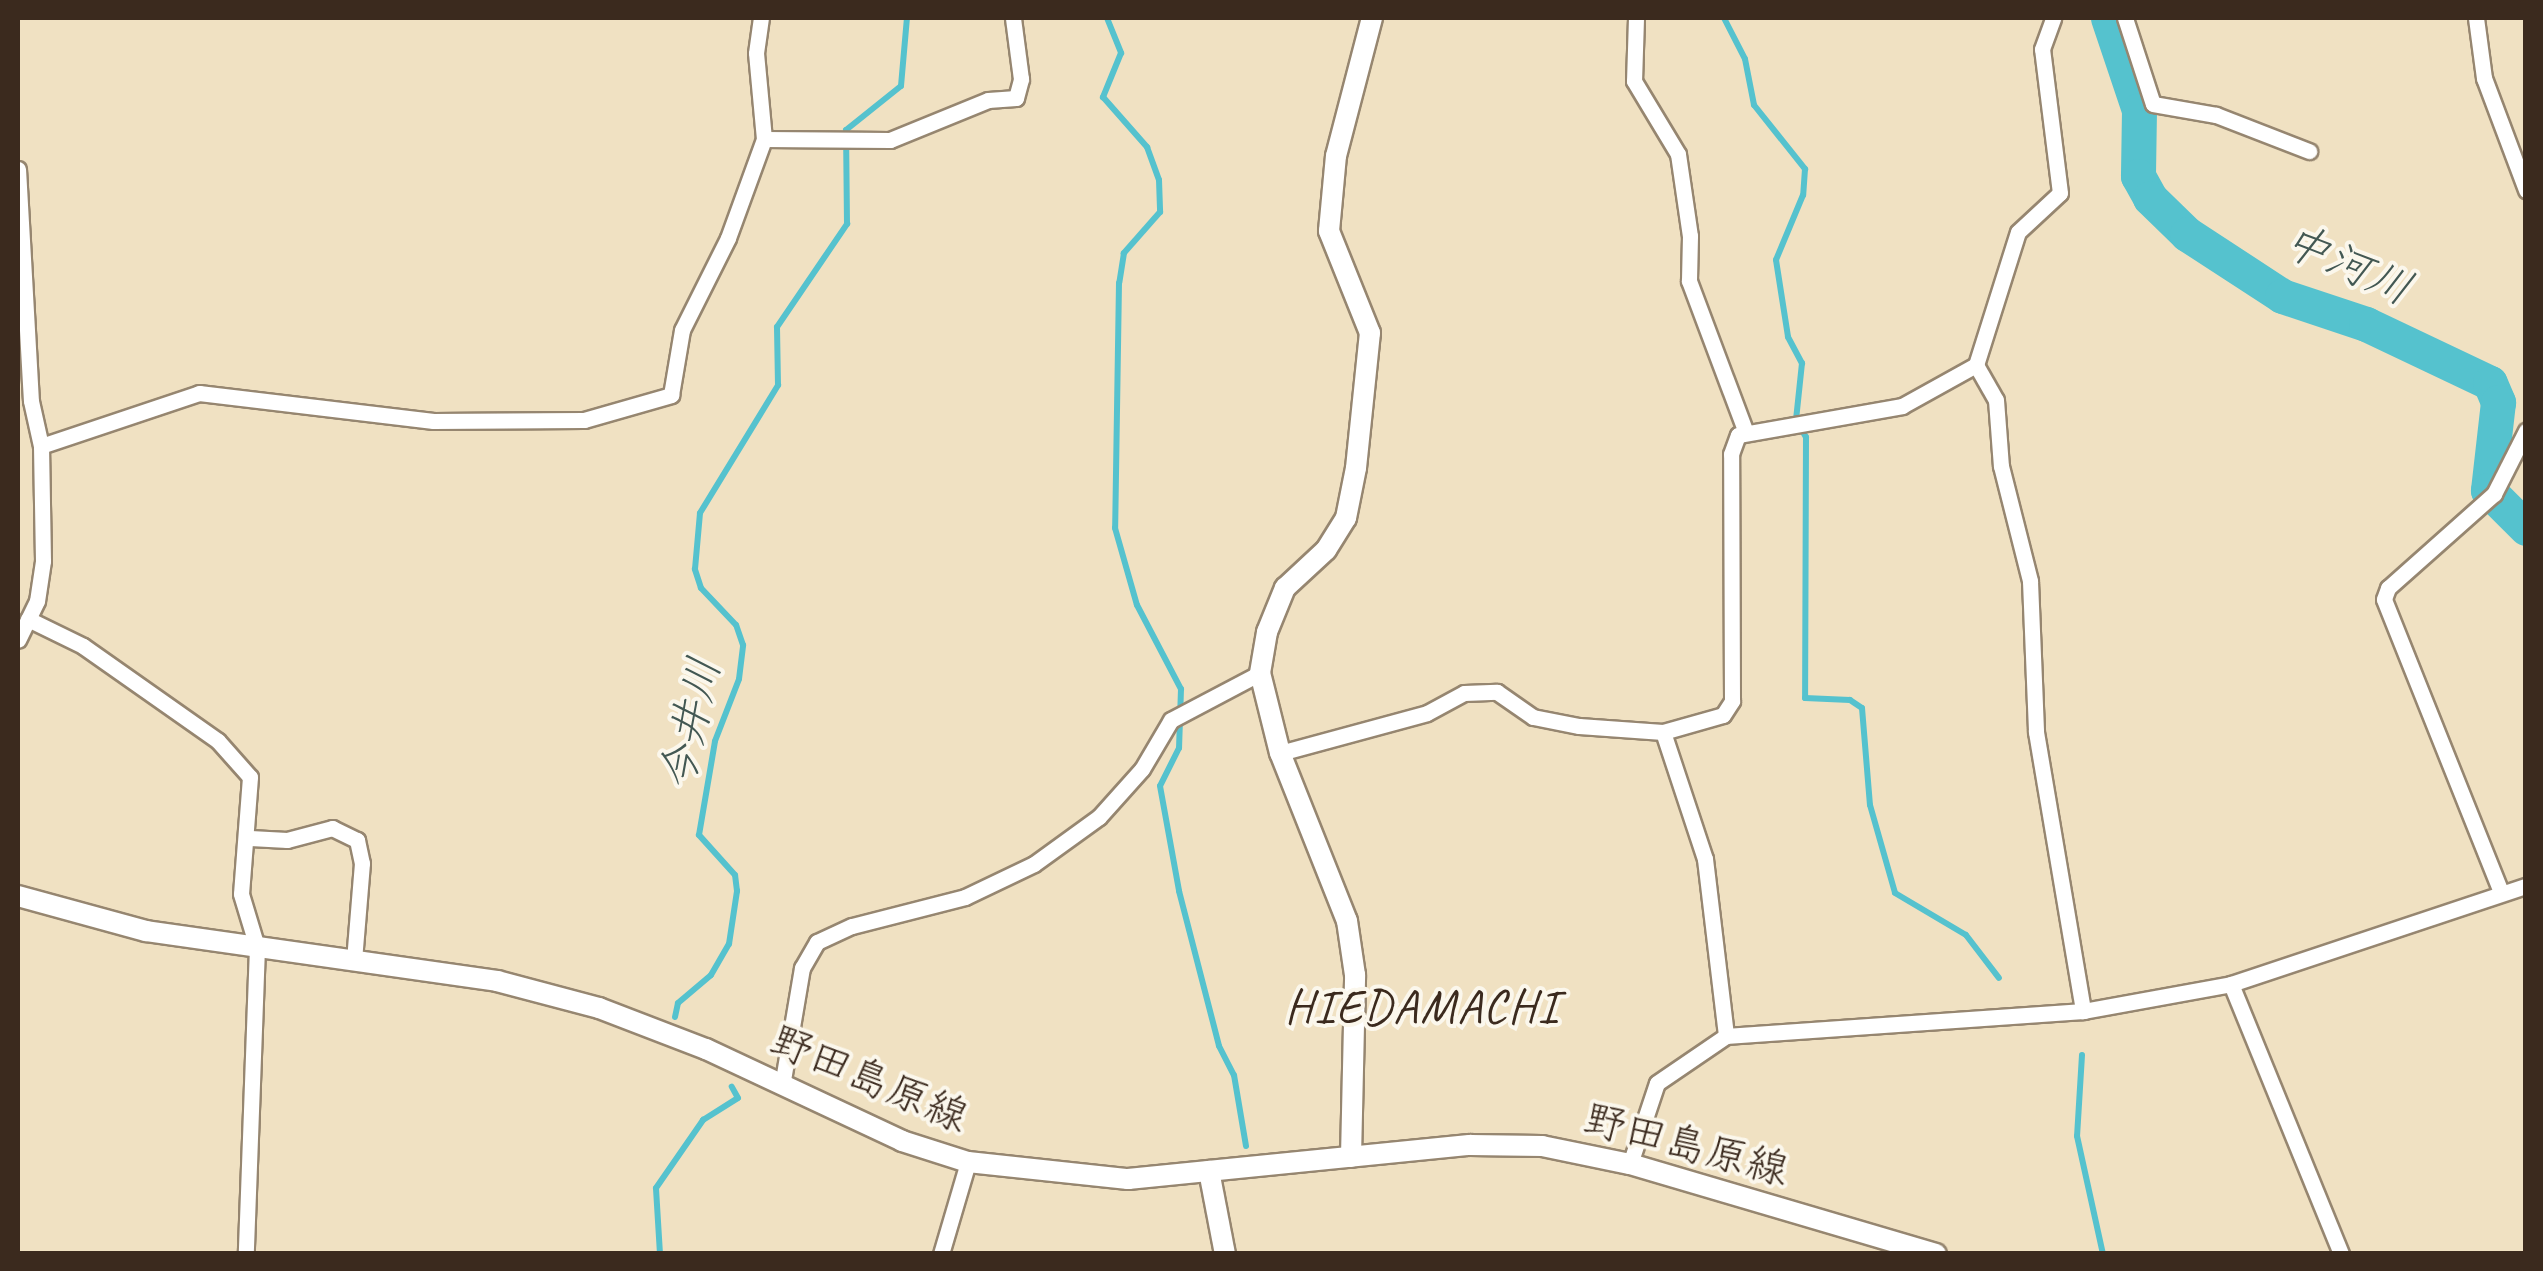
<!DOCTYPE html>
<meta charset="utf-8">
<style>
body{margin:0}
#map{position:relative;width:2543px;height:1271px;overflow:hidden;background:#f0e1c2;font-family:Caveat,"Klee One",sans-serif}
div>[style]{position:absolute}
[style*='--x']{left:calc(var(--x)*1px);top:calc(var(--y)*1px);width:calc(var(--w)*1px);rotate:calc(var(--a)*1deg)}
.stream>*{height:6px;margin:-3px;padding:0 3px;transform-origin:3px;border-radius:3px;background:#55c2ce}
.river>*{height:35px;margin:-17.5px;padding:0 17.5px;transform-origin:17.5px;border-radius:17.5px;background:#55c2ce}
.roads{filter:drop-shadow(2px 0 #968670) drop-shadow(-2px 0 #968670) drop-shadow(0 2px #968670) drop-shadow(0 -2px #968670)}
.minor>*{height:15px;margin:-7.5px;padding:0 7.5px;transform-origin:7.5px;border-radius:7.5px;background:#fff}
.secondary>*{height:20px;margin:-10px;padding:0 10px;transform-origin:10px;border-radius:10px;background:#fff}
span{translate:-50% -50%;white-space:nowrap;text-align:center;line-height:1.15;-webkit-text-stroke:8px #fbf7ec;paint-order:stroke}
.street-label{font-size:42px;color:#3b2a1e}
.water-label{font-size:45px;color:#435853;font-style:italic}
.quarter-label{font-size:48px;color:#3b2a1e;letter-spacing:2.5px}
.frame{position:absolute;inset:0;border:20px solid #3b2a1e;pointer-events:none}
</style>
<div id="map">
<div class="stream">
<div style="--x:1107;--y:18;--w:38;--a:68"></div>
<div style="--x:1121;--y:53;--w:48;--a:112.2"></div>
<div style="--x:1103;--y:97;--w:67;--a:48.7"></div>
<div style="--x:1147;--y:147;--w:35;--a:70"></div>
<div style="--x:1159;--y:180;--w:32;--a:88"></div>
<div style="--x:1160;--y:212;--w:55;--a:131.3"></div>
<div style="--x:1124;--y:253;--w:30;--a:99"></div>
<div style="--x:1119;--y:283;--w:245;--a:90.9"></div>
<div style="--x:1115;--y:528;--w:80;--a:74.1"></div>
<div style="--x:1137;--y:605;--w:95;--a:62.4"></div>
<div style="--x:1181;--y:689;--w:59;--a:91.9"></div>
<div style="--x:1179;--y:748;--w:42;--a:116.6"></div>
<div style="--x:1160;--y:786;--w:107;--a:79.7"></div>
<div style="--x:1179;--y:891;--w:160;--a:75.5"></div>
<div style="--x:1219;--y:1046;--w:33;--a:63"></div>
<div style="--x:1234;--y:1075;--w:72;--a:80.4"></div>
<div style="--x:1724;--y:18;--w:46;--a:62.9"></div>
<div style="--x:1745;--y:59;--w:47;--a:78.9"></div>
<div style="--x:1754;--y:105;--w:82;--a:51.4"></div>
<div style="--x:1805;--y:169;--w:26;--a:94"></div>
<div style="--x:1803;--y:195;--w:70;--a:112.6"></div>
<div style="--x:1776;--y:260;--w:78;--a:81.1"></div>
<div style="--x:1788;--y:337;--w:30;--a:62"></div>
<div style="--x:1802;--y:363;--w:57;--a:96"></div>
<div style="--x:1796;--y:420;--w:20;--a:60"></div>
<div style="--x:1806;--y:437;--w:261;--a:90.2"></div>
<div style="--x:1805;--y:698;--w:45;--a:2.5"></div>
<div style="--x:1850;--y:700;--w:14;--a:34"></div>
<div style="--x:1862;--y:708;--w:97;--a:85.3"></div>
<div style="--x:1870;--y:805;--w:91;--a:74.1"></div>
<div style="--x:1895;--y:893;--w:82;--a:30.6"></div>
<div style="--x:1966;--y:935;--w:54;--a:52.5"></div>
<div style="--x:675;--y:1017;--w:14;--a:-78"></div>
<div style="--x:678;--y:1003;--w:43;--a:-40.3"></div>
<div style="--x:711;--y:975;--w:36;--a:-60"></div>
<div style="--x:729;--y:944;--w:54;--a:-81.4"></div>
<div style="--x:737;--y:891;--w:16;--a:-97"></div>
<div style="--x:735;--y:875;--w:54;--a:-132"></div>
<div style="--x:699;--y:835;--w:95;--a:-80.3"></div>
<div style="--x:715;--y:741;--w:66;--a:-68.8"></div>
<div style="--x:739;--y:679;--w:34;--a:-83"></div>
<div style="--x:743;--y:645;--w:21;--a:-109"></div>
<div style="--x:736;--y:625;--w:51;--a:-133.4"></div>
<div style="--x:701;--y:588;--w:20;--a:-108"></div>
<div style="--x:695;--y:569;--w:56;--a:-84.9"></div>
<div style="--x:700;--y:513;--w:150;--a:-58.6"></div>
<div style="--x:778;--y:385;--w:58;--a:-91"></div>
<div style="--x:777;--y:327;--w:125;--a:-55.8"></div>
<div style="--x:847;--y:224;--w:94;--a:-90.6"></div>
<div style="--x:846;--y:130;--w:70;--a:-38.7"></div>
<div style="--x:901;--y:86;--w:68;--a:-85"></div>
<div style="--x:2082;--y:1055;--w:81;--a:93.5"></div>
<div style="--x:2077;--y:1136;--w:121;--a:77.6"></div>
<div style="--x:660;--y:1254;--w:66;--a:-93.5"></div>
<div style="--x:656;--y:1188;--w:83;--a:-55.3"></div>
<div style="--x:703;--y:1120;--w:41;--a:-32.2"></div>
<div style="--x:738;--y:1098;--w:13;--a:-119"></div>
</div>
<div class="river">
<div style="--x:2108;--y:18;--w:97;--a:71.4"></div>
<div style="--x:2139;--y:110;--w:66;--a:90.9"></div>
<div style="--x:2138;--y:176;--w:25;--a:61"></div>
<div style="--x:2150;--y:198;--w:52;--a:44.2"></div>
<div style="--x:2187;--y:234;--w:113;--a:33.1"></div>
<div style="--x:2282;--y:296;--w:89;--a:18.4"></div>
<div style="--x:2366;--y:324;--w:137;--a:25.4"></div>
<div style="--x:2490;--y:383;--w:21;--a:67"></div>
<div style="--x:2498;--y:402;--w:89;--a:96.5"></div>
<div style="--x:2488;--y:490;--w:54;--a:45"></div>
</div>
<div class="roads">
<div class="minor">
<div style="--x:1636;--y:18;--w:63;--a:91.8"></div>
<div style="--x:1634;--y:81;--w:85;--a:58.9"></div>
<div style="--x:1678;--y:154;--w:83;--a:81.7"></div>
<div style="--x:1690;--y:236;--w:45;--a:91.3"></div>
<div style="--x:1689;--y:281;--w:159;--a:69.4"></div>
<div style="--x:2125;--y:18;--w:90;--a:72"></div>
<div style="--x:2153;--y:104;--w:64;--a:9.9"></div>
<div style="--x:2216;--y:115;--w:100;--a:21.2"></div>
<div style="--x:2476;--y:18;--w:61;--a:82.4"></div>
<div style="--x:2484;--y:78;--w:120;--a:69.4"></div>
<div style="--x:764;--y:139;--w:126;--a:0.5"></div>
<div style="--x:890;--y:140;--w:106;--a:-22.2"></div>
<div style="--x:988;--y:100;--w:28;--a:-4"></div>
<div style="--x:1016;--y:98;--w:20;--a:-75"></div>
<div style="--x:1021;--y:79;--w:62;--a:-97.5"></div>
<div style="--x:18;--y:169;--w:232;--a:86.8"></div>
<div style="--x:31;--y:401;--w:46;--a:77.5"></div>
<div style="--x:41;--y:446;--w:115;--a:89"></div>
<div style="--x:43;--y:561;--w:40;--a:98.5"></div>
<div style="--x:37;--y:601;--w:43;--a:116"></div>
<div style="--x:1976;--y:365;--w:139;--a:-72.5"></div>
<div style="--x:2018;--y:232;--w:57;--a:-42.9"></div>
<div style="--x:2060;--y:193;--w:145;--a:-97.1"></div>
<div style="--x:2042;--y:49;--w:33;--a:-70"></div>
<div style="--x:41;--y:446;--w:167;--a:-18.5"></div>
<div style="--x:199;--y:393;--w:236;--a:6.8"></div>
<div style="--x:433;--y:421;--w:151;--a:-0.4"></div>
<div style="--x:584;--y:420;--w:91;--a:-16"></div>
<div style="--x:671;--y:395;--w:66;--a:-80.4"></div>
<div style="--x:682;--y:330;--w:103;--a:-63.4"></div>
<div style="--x:728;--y:238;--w:105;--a:-70"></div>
<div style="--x:764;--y:139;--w:86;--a:-95.3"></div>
<div style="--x:756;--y:53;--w:35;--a:-82"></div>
<div style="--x:28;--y:619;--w:61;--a:26.1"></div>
<div style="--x:83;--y:646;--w:165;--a:35.1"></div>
<div style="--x:218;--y:741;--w:48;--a:48.4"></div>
<div style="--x:250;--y:777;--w:117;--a:94.4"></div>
<div style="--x:241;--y:894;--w:55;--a:73.2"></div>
<div style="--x:257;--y:947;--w:307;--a:92.1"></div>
<div style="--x:1663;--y:732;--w:134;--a:71.7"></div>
<div style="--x:1705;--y:859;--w:178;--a:83.2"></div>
<div style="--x:1726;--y:1036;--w:358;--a:-4"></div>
<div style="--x:1280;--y:753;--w:152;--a:-15.2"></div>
<div style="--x:1427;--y:713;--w:42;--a:-28.4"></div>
<div style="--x:1464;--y:693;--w:33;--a:-2"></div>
<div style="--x:1497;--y:692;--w:44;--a:34.8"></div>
<div style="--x:1533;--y:717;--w:47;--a:11.1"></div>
<div style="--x:1579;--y:726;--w:84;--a:4.1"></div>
<div style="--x:1663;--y:732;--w:62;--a:-15.8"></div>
<div style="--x:1723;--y:715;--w:17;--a:-57"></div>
<div style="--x:1732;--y:701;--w:247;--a:-90.2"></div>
<div style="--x:1731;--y:454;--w:20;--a:-70"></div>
<div style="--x:1738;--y:435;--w:167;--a:-10"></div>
<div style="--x:1902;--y:406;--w:85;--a:-29"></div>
<div style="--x:1976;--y:365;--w:40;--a:60.3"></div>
<div style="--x:1996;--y:400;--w:66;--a:85.7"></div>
<div style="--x:2001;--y:466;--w:119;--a:75.8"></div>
<div style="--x:2030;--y:581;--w:151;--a:87.7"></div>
<div style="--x:2036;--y:732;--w:283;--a:80.4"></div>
<div style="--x:2083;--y:1011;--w:150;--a:-10.3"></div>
<div style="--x:2231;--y:984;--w:311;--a:-18.4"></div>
<div style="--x:250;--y:838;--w:37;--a:3"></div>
<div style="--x:287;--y:840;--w:47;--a:-14.9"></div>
<div style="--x:332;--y:828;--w:28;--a:26"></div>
<div style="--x:357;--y:840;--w:24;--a:78"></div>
<div style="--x:362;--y:863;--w:98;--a:94.7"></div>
<div style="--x:2501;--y:892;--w:315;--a:-111.8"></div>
<div style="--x:2384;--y:599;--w:12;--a:-70"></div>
<div style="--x:2388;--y:588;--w:142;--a:-41.6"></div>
<div style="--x:2494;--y:494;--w:71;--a:-63.1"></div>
<div style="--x:2231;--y:984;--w:292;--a:67.8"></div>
<div style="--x:782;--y:1086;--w:120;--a:-80.4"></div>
<div style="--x:802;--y:968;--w:30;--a:-60"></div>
<div style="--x:817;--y:942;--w:38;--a:-25"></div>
<div style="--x:852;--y:926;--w:117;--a:-14.4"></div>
<div style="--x:965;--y:897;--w:76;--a:-25.6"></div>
<div style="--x:1034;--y:864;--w:80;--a:-35.9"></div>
<div style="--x:1099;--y:817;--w:64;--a:-48.1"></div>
<div style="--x:1142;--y:769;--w:57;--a:-59.4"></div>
<div style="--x:1171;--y:720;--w:101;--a:-27.8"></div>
<div style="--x:1630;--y:1164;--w:85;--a:-71.6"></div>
<div style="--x:1657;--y:1083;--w:83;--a:-34.3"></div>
<div style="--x:941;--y:1254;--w:96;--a:-73.6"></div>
</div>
<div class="secondary">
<div style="--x:18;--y:896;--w:133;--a:15.3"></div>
<div style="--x:146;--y:931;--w:355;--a:8.1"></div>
<div style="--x:497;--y:981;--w:106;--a:14.8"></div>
<div style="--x:599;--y:1008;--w:115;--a:21"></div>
<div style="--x:706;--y:1049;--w:217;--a:25.1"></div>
<div style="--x:902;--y:1141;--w:69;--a:17.7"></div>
<div style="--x:968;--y:1162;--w:161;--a:6.1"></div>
<div style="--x:1128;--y:1179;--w:344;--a:-5.7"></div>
<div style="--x:1470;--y:1145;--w:72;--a:0.8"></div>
<div style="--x:1542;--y:1146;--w:90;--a:11.6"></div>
<div style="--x:1630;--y:1164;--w:319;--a:16.4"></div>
<div style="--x:1351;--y:1157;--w:182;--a:-88.7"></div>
<div style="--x:1355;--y:975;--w:55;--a:-98.4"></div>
<div style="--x:1347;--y:921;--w:181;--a:-111.7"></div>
<div style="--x:1280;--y:753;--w:82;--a:-104"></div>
<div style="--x:1260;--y:673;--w:42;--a:-80.3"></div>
<div style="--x:1267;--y:632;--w:48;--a:-67.8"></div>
<div style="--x:1285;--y:588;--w:56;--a:-42.8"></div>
<div style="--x:1326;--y:550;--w:38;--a:-58"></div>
<div style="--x:1346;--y:518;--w:51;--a:-78.7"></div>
<div style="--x:1356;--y:468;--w:136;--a:-84.1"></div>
<div style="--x:1370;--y:333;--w:110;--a:-111.9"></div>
<div style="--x:1329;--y:231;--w:75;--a:-84.7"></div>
<div style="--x:1336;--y:156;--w:143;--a:-75.4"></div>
<div style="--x:1209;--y:1171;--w:85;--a:79.1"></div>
</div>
</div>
<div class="street-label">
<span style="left:869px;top:1079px;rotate:23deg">野田島原線</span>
<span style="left:1686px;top:1145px;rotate:15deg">野田島原線</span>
</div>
<div class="water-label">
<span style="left:2348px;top:265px;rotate:24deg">中河川</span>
<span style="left:691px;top:724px;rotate:-77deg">今井川</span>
</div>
<div class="quarter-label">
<span style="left:1422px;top:1007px">HIEDAMACHI</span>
</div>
<div class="frame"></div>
</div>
